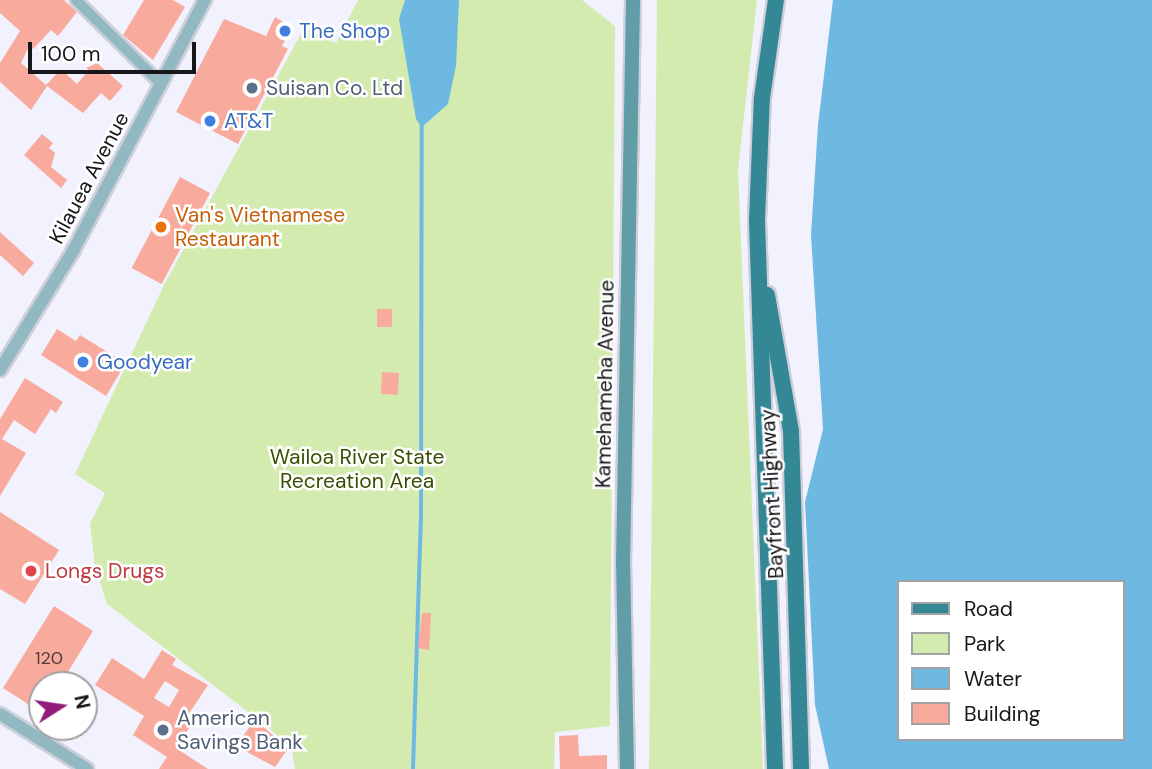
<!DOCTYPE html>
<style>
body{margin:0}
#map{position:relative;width:1152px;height:769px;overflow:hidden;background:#f2f2fe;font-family:"DM Sans",sans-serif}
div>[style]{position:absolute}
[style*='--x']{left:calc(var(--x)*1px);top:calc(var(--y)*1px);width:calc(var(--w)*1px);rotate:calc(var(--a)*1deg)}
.green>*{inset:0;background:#d3ebaf}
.water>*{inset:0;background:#6eb9e2}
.stream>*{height:3.5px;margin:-1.75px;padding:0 1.75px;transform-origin:1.75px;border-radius:1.75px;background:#6eb9e2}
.building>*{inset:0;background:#f8aa9c;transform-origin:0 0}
.roads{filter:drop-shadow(2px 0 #cfcfda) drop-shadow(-2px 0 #cfcfda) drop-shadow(0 2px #cfcfda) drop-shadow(0 -2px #cfcfda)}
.minor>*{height:10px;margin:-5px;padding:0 5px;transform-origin:5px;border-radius:5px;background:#92b9c1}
.tertiary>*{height:12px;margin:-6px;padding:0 6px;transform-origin:6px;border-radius:6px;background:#92b9c1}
.secondary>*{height:14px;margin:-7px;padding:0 7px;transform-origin:7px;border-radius:7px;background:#609da7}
.primary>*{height:16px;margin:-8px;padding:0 8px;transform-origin:8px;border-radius:8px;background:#348795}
.dots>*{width:19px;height:19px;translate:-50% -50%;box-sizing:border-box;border:4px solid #fff;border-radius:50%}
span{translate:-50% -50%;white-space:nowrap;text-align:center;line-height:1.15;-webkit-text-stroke:5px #fff;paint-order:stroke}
.number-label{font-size:18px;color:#4f3c3b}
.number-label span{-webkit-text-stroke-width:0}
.shop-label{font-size:21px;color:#366cbe}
.left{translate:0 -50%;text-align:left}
.service-label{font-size:21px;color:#4e5e75}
.street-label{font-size:21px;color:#17171b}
.food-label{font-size:21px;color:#c56008}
.park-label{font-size:21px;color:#384d00}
.health-label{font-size:21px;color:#be3a42}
.legend{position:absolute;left:897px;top:580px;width:228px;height:161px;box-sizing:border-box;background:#fff;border:2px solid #a2a2a4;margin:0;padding:9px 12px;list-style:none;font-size:21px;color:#17171b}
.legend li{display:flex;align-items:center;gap:14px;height:35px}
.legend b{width:35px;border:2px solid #a2a2a4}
.north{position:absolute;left:28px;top:671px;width:70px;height:70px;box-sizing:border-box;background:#fff;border:2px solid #a2a2a4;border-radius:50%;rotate:78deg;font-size:19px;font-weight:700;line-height:28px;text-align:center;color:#17171b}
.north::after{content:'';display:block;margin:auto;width:24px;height:32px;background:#921c7a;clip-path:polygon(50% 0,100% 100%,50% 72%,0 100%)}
.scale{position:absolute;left:28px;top:42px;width:168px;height:32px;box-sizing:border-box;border:4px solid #17171b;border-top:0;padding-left:9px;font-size:21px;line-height:24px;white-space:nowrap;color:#17171b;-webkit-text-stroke:5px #fff;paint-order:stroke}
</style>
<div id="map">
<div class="green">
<div style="clip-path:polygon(358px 0,582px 0,615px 26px,610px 726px,555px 732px,554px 769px,295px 769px,292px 750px,269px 728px,107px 604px,95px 566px,90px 524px,105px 493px,75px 474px,164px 285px,304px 28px,336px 43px)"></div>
<div style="clip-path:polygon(657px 0,757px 0,738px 170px,763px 769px,649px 769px)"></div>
</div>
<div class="water">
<div style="clip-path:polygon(405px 0,459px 0,456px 66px,448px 104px,422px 127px,416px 119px,399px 19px)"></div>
<div style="clip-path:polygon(evenodd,833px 0,1152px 0,1152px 769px,829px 769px,815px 705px,805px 502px,823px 429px,811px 235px,818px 125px,833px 0,898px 582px,1122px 582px,1122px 739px,898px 739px,898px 582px)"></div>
</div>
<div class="stream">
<div style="--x:413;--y:769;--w:249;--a:-88.2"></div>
<div style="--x:421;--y:520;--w:396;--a:-89.9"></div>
</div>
<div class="building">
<div style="clip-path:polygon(0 0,64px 0,77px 12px,58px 36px,51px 30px,33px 49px,29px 46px,21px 63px,46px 85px,61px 69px,77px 84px,89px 70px,86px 68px,97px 63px,123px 86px,110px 101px,101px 93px,83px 113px,47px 86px,31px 110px,0 82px,0 63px,20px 31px,0 13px)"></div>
<div style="clip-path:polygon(144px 0,173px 0,185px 7px,153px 60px,123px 35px)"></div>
<div style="clip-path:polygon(275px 17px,292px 27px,282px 46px,288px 49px,238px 144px,176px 112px,224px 19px,266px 36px)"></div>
<div style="clip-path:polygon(42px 134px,53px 143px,49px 148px,55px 153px,51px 167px,67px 180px,61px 188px,24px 155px)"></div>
<div style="left:180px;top:177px;width:34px;height:103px;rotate:28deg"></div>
<div style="clip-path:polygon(0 232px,34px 263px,23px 276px,0 255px)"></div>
<div style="left:377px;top:309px;width:15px;height:18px"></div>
<div style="clip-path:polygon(57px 329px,76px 341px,80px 335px,117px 358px,112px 365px,121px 371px,106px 396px,41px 355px)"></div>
<div style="left:382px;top:372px;width:17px;height:22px;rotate:3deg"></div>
<div style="clip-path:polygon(25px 378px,63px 402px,56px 413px,51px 409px,35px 434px,14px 420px,2px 439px,26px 453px,0 496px,0 419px)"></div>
<div style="clip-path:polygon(0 512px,59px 550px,25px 604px,0 589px)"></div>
<div style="clip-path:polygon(54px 606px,93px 631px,60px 685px,42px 685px,42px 713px,3px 688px)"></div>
<div style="clip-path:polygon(422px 613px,431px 613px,429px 650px,418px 648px)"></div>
<div style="clip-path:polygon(evenodd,162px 650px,176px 659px,172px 665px,208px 685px,184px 721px,191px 725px,176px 748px,208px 769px,159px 769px,167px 757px,133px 735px,144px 716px,95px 685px,112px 658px,144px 679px,162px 650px,165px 681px,179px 690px,169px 707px,154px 698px,165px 681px)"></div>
<div style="clip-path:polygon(255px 719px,288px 749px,275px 767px,236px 746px)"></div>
<div style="clip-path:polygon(578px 735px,579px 756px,607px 755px,607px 769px,560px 769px,559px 736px)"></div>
</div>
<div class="roads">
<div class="minor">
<div style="--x:76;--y:0;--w:120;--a:44.7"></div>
</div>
<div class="tertiary">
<div style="--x:0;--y:370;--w:140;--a:-58.5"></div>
<div style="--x:73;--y:251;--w:284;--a:-62.3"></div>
<div style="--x:0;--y:714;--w:103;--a:32.3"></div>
</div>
<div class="secondary">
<div style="--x:627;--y:769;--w:206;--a:-91.1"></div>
<div style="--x:623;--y:563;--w:563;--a:-88.98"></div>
</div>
<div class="primary">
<div style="--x:767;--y:295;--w:138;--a:80"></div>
<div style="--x:791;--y:431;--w:338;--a:88.3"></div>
<div style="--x:775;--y:769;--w:549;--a:-91.88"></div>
<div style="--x:757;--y:220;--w:122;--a:-87.7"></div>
<div style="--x:762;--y:98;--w:99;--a:-81.9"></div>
</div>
</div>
<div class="dots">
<div style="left:285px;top:31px;background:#3f7fe0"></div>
<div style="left:252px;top:88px;background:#5c6f8a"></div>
<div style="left:210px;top:121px;background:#3f7fe0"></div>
<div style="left:161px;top:227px;background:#e8710a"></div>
<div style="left:83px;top:362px;background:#3f7fe0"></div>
<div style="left:31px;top:571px;background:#e0444e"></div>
<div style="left:163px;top:730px;background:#5c6f8a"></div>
</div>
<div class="number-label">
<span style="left:49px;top:658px">120</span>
</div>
<div class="shop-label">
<span class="left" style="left:299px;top:31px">The Shop</span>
<span class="left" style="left:224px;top:121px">AT&amp;T</span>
<span class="left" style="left:97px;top:362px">Goodyear</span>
</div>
<div class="service-label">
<span class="left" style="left:266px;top:88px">Suisan Co. Ltd</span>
<span class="left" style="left:177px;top:730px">American<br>Savings Bank</span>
</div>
<div class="street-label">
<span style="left:89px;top:178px;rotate:-62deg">Kilauea Avenue</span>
<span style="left:605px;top:384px;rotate:-89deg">Kamehameha Avenue</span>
<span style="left:772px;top:494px;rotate:-93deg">Bayfront Highway</span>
</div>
<div class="food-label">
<span class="left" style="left:175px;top:227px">Van's Vietnamese<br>Restaurant</span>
</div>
<div class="park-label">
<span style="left:357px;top:469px">Wailoa River State<br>Recreation Area</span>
</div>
<div class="health-label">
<span class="left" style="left:45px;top:571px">Longs Drugs</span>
</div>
<ul class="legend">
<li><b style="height:9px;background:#348795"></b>Road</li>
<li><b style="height:19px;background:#d3ebaf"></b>Park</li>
<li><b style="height:19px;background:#6eb9e2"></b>Water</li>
<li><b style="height:19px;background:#f8aa9c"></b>Building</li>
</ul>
<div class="north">N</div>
<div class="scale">100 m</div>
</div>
